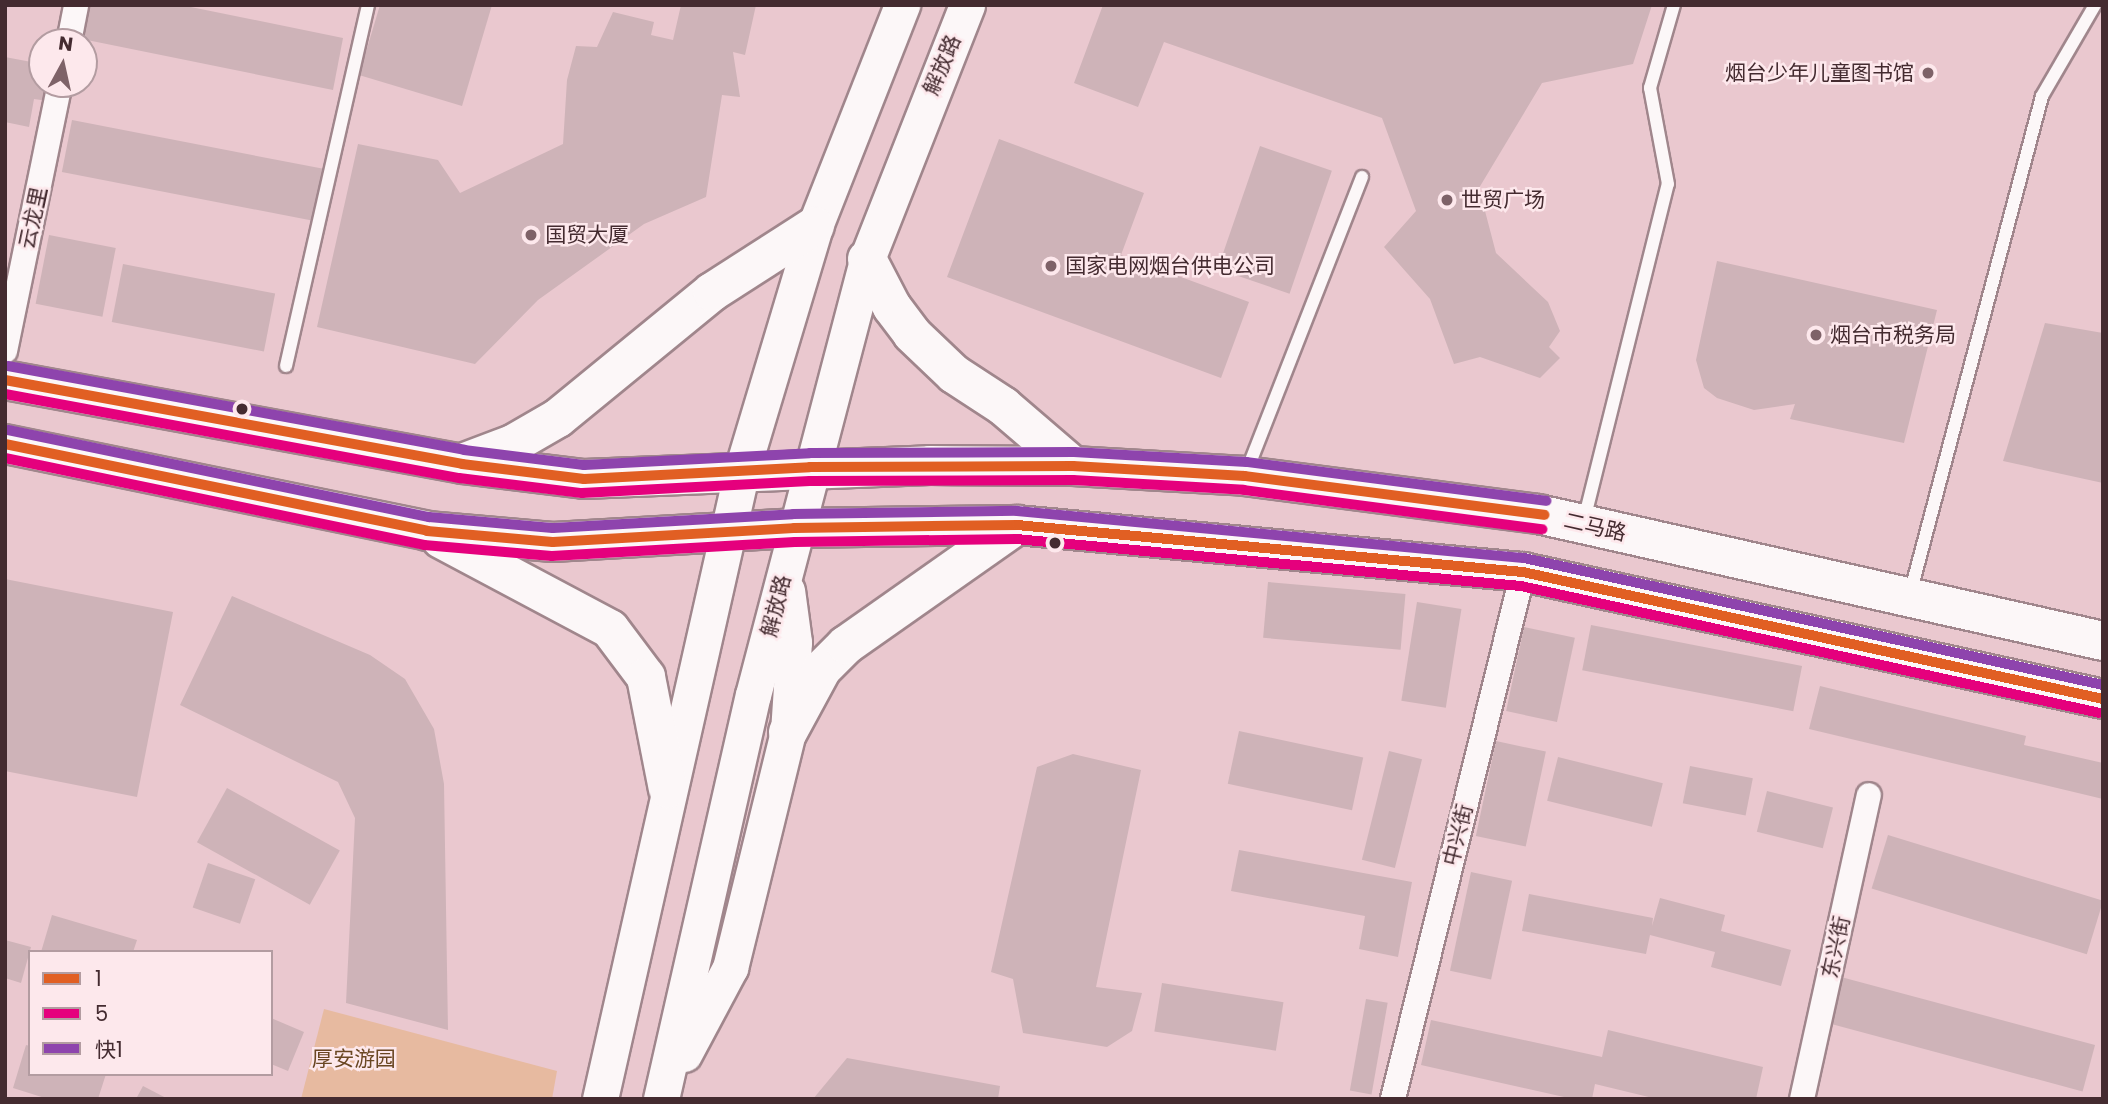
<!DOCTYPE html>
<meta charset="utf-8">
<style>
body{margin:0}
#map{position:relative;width:2108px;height:1104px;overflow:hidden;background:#eac8cf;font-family:Poppins,"Noto Sans SC",sans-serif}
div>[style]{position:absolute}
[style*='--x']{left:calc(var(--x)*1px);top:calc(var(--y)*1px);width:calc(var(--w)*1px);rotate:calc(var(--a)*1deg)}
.green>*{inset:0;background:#e7baa0}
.building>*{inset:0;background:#ceb3b8;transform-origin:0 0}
.roads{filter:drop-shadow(2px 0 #a0868c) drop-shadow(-2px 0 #a0868c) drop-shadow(0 2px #a0868c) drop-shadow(0 -2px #a0868c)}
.service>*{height:12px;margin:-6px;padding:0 6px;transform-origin:6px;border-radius:6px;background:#fcf7f8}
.minor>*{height:24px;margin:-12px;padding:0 12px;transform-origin:12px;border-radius:12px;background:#fcf7f8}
.secondary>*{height:35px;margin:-17.5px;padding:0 17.5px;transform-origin:17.5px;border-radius:17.5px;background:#fcf7f8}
.primary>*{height:38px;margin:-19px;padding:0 19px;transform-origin:19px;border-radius:19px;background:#fcf7f8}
.bus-1>*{height:10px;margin:-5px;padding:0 5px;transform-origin:5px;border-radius:5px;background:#e15f23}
.bus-2>*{height:10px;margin:-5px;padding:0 5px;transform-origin:5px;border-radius:5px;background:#e5007d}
.bus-3>*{height:10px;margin:-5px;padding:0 5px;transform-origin:5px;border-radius:5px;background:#8e44ad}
.dots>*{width:19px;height:19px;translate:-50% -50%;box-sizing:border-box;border:4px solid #fde8ec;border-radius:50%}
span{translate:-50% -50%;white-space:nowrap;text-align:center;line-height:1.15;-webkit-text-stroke:5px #fde8ec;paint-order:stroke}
.street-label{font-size:21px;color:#442b30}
.poi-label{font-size:21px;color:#442b30}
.right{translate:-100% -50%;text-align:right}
.left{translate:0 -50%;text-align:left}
.park-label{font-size:21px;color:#6a4723}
.frame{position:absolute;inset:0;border:7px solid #442b30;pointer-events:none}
.legend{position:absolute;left:28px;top:950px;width:245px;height:126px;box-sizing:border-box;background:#fde8ec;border:2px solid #b39ca1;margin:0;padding:9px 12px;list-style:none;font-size:21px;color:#442b30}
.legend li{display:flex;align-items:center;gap:14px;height:35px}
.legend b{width:35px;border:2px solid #b39ca1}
.north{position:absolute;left:28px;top:28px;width:70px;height:70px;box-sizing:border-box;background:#fde8ec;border:2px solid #b39ca1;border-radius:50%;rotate:8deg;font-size:19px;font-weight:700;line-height:28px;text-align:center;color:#442b30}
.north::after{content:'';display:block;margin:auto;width:24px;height:32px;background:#7e6268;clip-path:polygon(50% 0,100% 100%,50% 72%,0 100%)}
</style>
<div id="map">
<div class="green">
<i style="clip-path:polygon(324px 1009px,557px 1071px,552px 1099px,301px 1099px)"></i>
</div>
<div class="building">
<i style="clip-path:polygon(89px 5px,181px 5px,343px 38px,333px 90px,82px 39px)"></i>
<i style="clip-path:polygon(380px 5px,492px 5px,462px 106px,359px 75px)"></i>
<i style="clip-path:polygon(681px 5px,756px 5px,745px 55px,733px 52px,740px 97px,722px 95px,706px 197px,644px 224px,538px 300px,475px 364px,317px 327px,358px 144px,438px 160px,460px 193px,563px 144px,567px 80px,576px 46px,597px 47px,613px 12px,654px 22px,651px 35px,673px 40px)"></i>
<i style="clip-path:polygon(1103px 5px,1652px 5px,1633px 64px,1542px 83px,1479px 188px,1496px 253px,1548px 302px,1560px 331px,1549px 347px,1560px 358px,1540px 378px,1480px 357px,1454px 364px,1430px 299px,1384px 247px,1416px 211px,1382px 118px,1164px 42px,1138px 107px,1074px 83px)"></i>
<i style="clip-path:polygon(5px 57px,42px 64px,42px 84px,51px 84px,48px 101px,34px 99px,29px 127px,5px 122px)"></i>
<i style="left:72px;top:120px;width:256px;height:53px;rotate:11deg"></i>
<i style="clip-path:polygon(999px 139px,1144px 193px,1121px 255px,1249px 302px,1221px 378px,947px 277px)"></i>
<i style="left:1260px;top:146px;width:76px;height:130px;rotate:19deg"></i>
<i style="left:49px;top:235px;width:68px;height:70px;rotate:11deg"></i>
<i style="clip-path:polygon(1717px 261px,1937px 310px,1904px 443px,1790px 419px,1795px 404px,1754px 410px,1717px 398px,1704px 388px,1696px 360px)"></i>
<i style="left:123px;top:264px;width:155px;height:59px;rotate:11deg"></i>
<i style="clip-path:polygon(2045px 323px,2103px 333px,2103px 483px,2003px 461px)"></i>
<i style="clip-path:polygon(5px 579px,173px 612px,137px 797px,5px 771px)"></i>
<i style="left:1268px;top:582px;width:138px;height:56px;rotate:5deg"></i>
<i style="clip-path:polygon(232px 596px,370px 655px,405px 679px,434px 729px,444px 784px,448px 1030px,346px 1003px,355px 818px,338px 782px,180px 705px)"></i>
<i style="left:1417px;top:602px;width:45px;height:100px;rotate:9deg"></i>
<i style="left:1591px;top:625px;width:215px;height:46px;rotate:11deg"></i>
<i style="left:1524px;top:627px;width:52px;height:86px;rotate:12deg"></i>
<i style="clip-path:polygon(1820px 686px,2026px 736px,2024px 745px,2103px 763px,2103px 799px,1809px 729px)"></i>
<i style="left:1239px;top:731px;width:127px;height:54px;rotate:12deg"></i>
<i style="left:1496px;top:741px;width:51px;height:97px;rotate:12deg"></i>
<i style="left:1389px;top:751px;width:34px;height:112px;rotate:14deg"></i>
<i style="clip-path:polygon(1073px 754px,1141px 770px,1096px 987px,1142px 993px,1132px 1031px,1107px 1047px,1023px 1033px,1013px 979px,991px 972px,1037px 767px)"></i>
<i style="left:1558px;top:757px;width:108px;height:45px;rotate:14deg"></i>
<i style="left:1690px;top:766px;width:64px;height:38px;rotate:11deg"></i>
<i style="left:227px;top:788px;width:129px;height:62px;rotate:29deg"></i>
<i style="left:1767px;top:791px;width:68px;height:42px;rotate:14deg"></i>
<i style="left:1888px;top:835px;width:225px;height:56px;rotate:17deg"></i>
<i style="clip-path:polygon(1239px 850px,1412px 882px,1398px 957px,1359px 949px,1365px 916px,1231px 891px)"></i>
<i style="left:208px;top:863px;width:50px;height:47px;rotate:19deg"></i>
<i style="left:1471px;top:872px;width:42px;height:101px;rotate:12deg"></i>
<i style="clip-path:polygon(1529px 894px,1653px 918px,1652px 926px,1660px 898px,1725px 915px,1721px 931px,1791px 950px,1781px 986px,1711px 967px,1715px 952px,1650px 935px,1646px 954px,1522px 931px)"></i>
<i style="clip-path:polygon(52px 915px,137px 940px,133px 952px,41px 952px)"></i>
<i style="clip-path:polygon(5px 940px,31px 947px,21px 983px,5px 978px)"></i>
<i style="left:1841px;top:977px;width:263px;height:48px;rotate:15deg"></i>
<i style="left:1162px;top:983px;width:123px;height:49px;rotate:9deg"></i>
<i style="left:1366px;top:999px;width:22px;height:93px;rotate:10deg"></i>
<i style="clip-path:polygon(271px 1018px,304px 1032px,288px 1071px,271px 1064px)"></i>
<i style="clip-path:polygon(1431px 1020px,1602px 1057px,1608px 1030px,1763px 1067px,1756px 1099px,1657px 1099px,1595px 1084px,1592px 1099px,1573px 1099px,1421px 1065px)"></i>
<i style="clip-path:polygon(26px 1045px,30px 1046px,30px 1074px,106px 1074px,98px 1099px,48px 1099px,13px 1088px)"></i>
<i style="clip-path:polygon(847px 1058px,1000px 1086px,998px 1099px,813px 1099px)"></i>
<i style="clip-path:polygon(143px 1086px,168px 1099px,136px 1099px)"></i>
</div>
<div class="roads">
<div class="service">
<i style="--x:286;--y:366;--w:370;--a:-77.2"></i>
<i style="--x:1246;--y:473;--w:318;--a:-68.6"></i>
<i style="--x:1584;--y:520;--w:346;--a:-76"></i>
<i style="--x:1668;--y:184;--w:98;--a:-100.6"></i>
<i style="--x:1650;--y:88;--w:86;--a:-73.9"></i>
<i style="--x:1910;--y:594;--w:515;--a:-75.15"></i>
<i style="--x:2042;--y:96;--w:105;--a:-59.8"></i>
</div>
<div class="minor">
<i style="--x:69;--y:42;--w:38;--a:-79"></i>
<i style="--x:5;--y:351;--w:273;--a:-78.4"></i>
<i style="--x:1393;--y:1099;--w:543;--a:-76.14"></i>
<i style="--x:1802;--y:1099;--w:311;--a:-77.6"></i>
</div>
<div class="secondary">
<i style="--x:684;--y:1054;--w:98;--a:-61.9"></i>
<i style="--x:730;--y:968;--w:243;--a:-76.2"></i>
<i style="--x:788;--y:732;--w:90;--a:-86.2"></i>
<i style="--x:794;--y:642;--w:52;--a:-97.7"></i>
<i style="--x:600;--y:1099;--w:645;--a:-77.28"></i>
<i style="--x:742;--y:470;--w:255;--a:-73.3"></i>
<i style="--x:815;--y:226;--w:238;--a:-68.5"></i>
<i style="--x:661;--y:1099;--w:414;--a:-77.2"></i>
<i style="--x:753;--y:695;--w:451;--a:-75.3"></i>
<i style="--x:867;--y:259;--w:273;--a:-68.5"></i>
</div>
<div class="primary">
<i style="--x:867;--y:259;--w:54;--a:62.5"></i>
<i style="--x:892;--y:307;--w:34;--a:53"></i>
<i style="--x:912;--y:334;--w:58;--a:43.6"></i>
<i style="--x:954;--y:374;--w:59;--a:33.1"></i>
<i style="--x:1003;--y:406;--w:92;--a:40.6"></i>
<i style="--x:5;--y:380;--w:465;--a:10.4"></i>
<i style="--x:462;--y:464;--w:123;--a:7"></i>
<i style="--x:584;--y:479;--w:346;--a:-2.3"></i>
<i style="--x:930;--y:465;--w:143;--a:0.4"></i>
<i style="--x:1073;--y:466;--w:172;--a:3.3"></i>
<i style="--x:1245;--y:476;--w:295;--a:7.4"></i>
<i style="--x:1538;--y:514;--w:579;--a:12.67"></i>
<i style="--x:5;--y:444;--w:431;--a:11.6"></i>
<i style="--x:427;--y:531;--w:126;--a:5"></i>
<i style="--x:553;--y:542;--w:241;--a:-3.3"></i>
<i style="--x:794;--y:528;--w:223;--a:-0.8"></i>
<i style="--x:1017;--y:525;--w:508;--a:5.31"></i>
<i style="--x:1523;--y:572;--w:594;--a:12.35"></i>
<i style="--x:465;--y:462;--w:51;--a:-20.6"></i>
<i style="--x:513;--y:444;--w:52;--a:-30"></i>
<i style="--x:558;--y:418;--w:199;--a:-39.3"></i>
<i style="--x:712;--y:292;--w:122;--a:-32.7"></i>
<i style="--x:441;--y:539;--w:191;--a:28"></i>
<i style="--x:610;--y:629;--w:60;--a:53.1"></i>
<i style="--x:646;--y:677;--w:114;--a:78.9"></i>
<i style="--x:788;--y:732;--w:72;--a:-61.6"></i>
<i style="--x:822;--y:669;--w:34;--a:-45"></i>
<i style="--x:846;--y:645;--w:209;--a:-35.1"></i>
</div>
</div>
<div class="bus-1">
<i style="--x:5;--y:380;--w:465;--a:10.4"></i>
<i style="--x:462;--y:464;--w:123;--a:7"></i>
<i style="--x:584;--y:479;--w:226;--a:-3"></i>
<i style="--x:810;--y:467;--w:263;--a:-0.2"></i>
<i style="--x:1073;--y:466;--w:172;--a:3.3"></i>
<i style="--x:1245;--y:476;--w:302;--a:7.4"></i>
<i style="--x:5;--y:444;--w:431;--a:11.6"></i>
<i style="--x:427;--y:531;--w:126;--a:5"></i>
<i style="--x:553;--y:542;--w:241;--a:-3.3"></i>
<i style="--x:794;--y:528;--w:223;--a:-0.8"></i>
<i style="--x:1017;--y:525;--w:508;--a:5.31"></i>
<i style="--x:1523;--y:572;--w:594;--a:12.35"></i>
</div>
<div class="bus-2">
<i style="--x:5;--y:394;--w:462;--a:10.5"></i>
<i style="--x:459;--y:478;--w:124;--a:7"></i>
<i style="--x:582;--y:493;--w:228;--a:-3"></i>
<i style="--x:810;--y:481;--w:263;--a:-0.2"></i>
<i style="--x:1073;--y:480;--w:171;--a:3.3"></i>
<i style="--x:1244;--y:490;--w:301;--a:7.5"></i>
<i style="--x:5;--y:458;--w:428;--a:11.7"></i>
<i style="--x:424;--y:545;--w:128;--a:4.9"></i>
<i style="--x:552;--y:556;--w:243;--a:-3.3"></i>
<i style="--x:795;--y:542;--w:221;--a:-0.8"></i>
<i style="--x:1016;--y:539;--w:507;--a:5.32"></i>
<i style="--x:1521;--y:586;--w:593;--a:12.37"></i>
</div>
<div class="bus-3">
<i style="--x:8;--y:366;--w:464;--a:10.4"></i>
<i style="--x:464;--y:450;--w:121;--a:7.1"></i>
<i style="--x:584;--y:465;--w:226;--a:-3"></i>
<i style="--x:810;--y:453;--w:264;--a:-0.2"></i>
<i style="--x:1074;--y:452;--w:173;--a:3.3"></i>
<i style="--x:1247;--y:462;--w:302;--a:7.4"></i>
<i style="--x:8;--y:430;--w:430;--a:11.7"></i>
<i style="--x:429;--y:517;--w:124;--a:5.1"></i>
<i style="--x:553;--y:528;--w:240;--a:-3.3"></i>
<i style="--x:793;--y:514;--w:224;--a:-0.8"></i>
<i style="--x:1017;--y:511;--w:509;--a:5.3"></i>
<i style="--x:1524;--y:558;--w:593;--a:12.37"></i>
</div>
<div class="dots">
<i style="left:1928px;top:73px;background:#7e6268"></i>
<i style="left:1447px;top:200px;background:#7e6268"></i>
<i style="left:531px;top:235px;background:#7e6268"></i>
<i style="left:1051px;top:266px;background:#7e6268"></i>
<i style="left:1816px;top:335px;background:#7e6268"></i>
<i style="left:242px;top:409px;background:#442b30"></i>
<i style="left:1055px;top:543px;background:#442b30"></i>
</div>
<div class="street-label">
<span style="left:942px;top:65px;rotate:-67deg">解放路</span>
<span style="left:33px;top:218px;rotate:-78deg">云龙里</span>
<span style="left:1595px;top:527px;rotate:13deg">二马路</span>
<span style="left:776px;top:606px;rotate:-76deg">解放路</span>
<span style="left:1458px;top:835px;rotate:-76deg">中兴街</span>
<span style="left:1836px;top:947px;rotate:-78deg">东兴街</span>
</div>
<div class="poi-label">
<span class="right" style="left:1914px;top:73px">烟台少年儿童图书馆</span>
<span class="left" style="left:1461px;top:200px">世贸广场</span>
<span class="left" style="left:545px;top:235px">国贸大厦</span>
<span class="left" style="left:1065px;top:266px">国家电网烟台供电公司</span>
<span class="left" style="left:1830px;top:335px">烟台市税务局</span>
</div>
<div class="park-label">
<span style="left:354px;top:1059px">厚安游园</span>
</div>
<div class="frame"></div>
<ul class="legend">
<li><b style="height:9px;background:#e15f23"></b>1</li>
<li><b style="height:9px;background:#e5007d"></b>5</li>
<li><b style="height:9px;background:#8e44ad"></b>快1</li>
</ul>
<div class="north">N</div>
</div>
